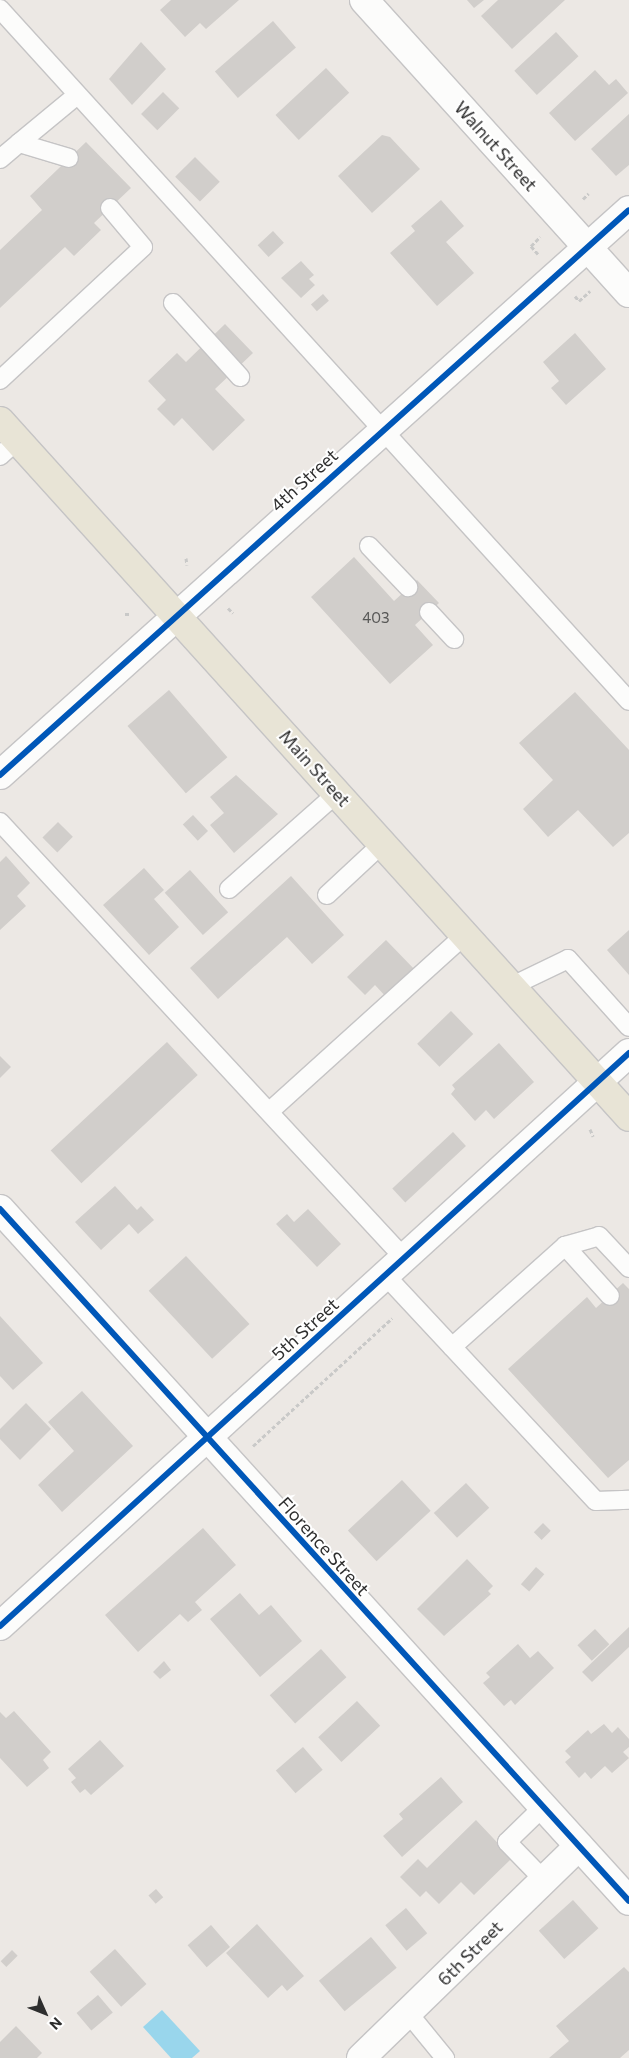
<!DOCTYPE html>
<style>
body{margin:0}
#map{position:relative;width:629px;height:2058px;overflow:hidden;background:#ece8e4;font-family:Commissioner,sans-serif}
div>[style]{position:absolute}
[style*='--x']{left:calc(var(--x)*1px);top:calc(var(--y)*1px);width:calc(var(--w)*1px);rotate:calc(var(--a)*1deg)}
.water>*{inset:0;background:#99d6ec}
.building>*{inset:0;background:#d1cecb;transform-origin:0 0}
.path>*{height:3px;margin-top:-1.5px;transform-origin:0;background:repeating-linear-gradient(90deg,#c9c9c8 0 4px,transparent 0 6.5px)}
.roads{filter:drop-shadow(1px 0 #c5c4c5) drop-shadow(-1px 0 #c5c4c5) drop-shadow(0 1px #c5c4c5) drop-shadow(0 -1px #c5c4c5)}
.lane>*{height:18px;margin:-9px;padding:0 9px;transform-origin:9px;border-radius:9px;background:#fcfcfb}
.street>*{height:28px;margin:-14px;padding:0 14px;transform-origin:14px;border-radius:14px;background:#fcfcfb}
.primary>*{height:28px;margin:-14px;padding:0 14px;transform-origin:14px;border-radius:14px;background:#e8e4d6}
.cycleway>*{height:6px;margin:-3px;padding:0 3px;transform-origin:3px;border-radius:3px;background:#0057b8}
span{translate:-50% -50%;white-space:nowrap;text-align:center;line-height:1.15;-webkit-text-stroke:4px #fff;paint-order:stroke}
.number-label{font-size:15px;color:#585857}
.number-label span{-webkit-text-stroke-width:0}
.street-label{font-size:18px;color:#2e2e2e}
.north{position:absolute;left:20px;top:1988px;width:50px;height:50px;-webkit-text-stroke:4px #fff;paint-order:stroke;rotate:134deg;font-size:14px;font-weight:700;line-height:20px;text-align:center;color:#2e2e2e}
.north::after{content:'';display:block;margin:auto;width:18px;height:22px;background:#2e2e2e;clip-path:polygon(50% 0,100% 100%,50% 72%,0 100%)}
</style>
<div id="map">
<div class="water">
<i style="clip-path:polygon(162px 2010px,200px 2051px,192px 2058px,171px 2058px,143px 2027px)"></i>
</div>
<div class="building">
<i style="clip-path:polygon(171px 0,239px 0,206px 29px,200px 23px,185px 37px,160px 10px)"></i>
<i style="clip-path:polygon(467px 0,484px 0,474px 8px)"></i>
<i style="clip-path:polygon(498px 0,565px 0,512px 49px,481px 16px)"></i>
<i style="left:273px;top:21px;width:35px;height:77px;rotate:49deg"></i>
<i style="left:556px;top:32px;width:33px;height:57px;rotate:47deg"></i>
<i style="clip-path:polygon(141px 42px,166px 69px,132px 105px,109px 79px)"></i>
<i style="left:326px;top:68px;width:34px;height:69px;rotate:47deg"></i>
<i style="clip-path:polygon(595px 70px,609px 85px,616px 79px,628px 93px,575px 141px,549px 113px)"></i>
<i style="left:163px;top:92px;width:23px;height:31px;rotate:45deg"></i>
<i style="clip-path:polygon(629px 114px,629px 165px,616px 176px,591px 149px)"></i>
<i style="clip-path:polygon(382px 135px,390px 137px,420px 169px,372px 213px,338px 176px)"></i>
<i style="clip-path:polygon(86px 142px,131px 188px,94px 223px,101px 230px,74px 256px,65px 247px,0 308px,0 250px,42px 210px,30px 196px)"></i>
<i style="left:195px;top:157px;width:35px;height:28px;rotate:45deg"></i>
<i style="clip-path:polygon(441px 200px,464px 226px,446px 242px,474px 273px,437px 306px,390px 253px,415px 231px,411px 226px)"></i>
<i style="left:273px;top:231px;width:16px;height:21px;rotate:47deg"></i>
<i style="clip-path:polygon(301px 261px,314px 275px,309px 279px,315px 285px,301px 298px,281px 278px)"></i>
<i style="left:323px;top:294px;width:9px;height:16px;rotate:49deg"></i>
<i style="clip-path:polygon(225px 324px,253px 353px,215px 389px,245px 420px,213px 451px,182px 418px,174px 426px,157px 409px,166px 400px,148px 381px,177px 353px,186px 362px)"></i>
<i style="clip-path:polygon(575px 333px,606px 369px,566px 405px,551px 388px,559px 381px,543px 362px)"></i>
<i style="clip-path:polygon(354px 557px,394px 601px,417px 580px,439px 603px,415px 625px,433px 645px,390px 684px,311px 597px)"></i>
<i style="left:169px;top:690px;width:89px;height:55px;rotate:49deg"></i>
<i style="clip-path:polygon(575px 692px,629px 750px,629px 833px,613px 847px,578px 810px,548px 837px,523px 809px,553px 780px,519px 743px)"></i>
<i style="clip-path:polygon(236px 775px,278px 814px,234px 853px,210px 825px,224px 813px,210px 797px)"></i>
<i style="left:193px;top:815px;width:22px;height:14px;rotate:47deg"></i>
<i style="left:58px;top:822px;width:21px;height:22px;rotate:45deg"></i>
<i style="clip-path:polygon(6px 856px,30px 883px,17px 896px,26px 906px,0 930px,0 862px)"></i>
<i style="clip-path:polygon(144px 868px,164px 890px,154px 899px,179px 927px,149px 955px,103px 905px)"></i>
<i style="left:190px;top:870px;width:57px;height:34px;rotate:48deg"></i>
<i style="clip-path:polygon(291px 876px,344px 935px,312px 964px,287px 937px,218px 999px,190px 968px)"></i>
<i style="clip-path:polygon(629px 930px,629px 975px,607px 950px)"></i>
<i style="clip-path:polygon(386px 940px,417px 972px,388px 999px,375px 985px,365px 995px,347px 977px)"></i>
<i style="left:451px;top:1011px;width:32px;height:47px;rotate:46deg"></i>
<i style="left:167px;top:1042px;width:45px;height:159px;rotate:47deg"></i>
<i style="clip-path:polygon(499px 1043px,534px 1082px,494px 1119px,486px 1110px,475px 1121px,451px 1094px,455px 1089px,452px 1085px)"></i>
<i style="clip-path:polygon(0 1056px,11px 1067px,0 1078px)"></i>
<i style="left:453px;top:1132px;width:19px;height:83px;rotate:47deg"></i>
<i style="clip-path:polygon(115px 1186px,137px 1210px,141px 1206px,154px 1220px,138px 1234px,129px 1224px,101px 1250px,75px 1222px)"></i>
<i style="clip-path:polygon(308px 1209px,341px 1244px,317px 1267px,276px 1224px,287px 1214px,294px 1222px)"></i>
<i style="left:186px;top:1256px;width:93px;height:51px;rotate:47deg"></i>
<i style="clip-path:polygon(623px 1283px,629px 1289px,629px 1460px,608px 1478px,508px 1369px,587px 1297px,596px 1308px)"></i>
<i style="clip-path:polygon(0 1316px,43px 1363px,13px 1390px,0 1376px)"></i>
<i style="clip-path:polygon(82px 1391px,133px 1446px,62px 1512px,38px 1485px,74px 1451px,48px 1422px)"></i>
<i style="clip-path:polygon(26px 1403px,51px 1429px,20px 1460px,0 1439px,0 1429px)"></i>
<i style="left:402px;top:1480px;width:42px;height:74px;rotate:47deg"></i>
<i style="left:466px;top:1483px;width:34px;height:44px;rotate:47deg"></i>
<i style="left:543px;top:1523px;width:11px;height:13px;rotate:45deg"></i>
<i style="clip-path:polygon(203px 1528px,236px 1565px,195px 1602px,202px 1610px,188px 1622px,180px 1614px,138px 1652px,105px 1615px)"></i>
<i style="clip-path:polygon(467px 1559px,493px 1586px,488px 1591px,491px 1594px,444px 1636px,417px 1609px)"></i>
<i style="left:536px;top:1567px;width:11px;height:23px;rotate:41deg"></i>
<i style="clip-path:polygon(240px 1593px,259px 1615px,271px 1605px,302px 1641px,260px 1677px,210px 1619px)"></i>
<i style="clip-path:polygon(629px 1627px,629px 1647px,592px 1682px,582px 1672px)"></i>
<i style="left:595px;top:1629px;width:21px;height:24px;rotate:47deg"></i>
<i style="clip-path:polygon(518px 1644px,530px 1658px,538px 1651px,554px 1668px,515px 1705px,511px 1700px,504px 1706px,483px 1683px,490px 1677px,486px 1673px)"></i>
<i style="left:321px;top:1649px;width:38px;height:69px;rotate:48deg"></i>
<i style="clip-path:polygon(164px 1661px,171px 1670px,160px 1679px,153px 1672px)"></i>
<i style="left:357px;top:1701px;width:34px;height:53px;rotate:47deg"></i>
<i style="clip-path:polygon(14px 1711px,51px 1752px,43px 1760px,49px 1768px,27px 1787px,0 1758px,0 1712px,6px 1718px)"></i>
<i style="clip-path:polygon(604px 1724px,612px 1733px,618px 1727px,629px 1739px,629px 1747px,623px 1752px,629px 1758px,612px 1773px,605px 1766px,591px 1779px,585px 1772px,579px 1778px,565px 1762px,571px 1757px,565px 1751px,588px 1730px,591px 1734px)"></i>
<i style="clip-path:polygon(100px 1740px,124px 1766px,91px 1795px,85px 1789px,80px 1793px,71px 1782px,76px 1778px,68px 1769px)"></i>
<i style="left:303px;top:1747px;width:30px;height:36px;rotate:49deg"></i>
<i style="clip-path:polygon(441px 1777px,463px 1802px,402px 1857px,383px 1836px,403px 1819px,399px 1814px)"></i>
<i style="clip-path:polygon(476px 1820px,512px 1858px,474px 1895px,461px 1882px,439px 1904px,426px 1891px,420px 1897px,400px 1877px,418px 1859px,427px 1868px)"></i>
<i style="left:156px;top:1889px;width:11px;height:10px;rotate:49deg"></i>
<i style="left:573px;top:1900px;width:38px;height:46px;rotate:48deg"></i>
<i style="left:406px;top:1908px;width:33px;height:27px;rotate:50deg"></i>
<i style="clip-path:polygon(257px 1924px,304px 1976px,287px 1991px,282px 1985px,268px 1998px,226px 1953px)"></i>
<i style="left:211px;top:1925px;width:29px;height:31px;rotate:49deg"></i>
<i style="left:371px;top:1937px;width:40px;height:68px;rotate:50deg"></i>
<i style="left:115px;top:1949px;width:47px;height:34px;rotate:48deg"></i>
<i style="left:12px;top:1950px;width:8px;height:16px;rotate:45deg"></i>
<i style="clip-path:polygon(624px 1967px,629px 1972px,629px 2050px,620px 2058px,549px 2058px,569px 2041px,556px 2026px)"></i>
<i style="left:98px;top:1995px;width:23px;height:28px;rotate:50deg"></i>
<i style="clip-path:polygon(16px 2026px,42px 2053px,37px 2058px,0 2058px,0 2042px)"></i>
</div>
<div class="path">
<i style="--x:583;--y:199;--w:8;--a:-45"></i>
<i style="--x:538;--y:254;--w:11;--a:-131"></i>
<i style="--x:531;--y:246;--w:13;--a:-45"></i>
<i style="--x:575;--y:296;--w:6;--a:51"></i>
<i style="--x:579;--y:301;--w:15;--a:-42"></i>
<i style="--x:186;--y:558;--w:7;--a:82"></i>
<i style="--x:228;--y:608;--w:7;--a:45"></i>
<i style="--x:125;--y:614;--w:5;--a:0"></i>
<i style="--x:590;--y:1129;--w:8;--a:67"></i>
<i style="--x:253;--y:1446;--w:189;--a:-42.6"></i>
</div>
<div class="roads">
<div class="lane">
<i style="--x:0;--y:9;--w:935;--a:47.73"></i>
<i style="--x:19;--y:143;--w:75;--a:-39.6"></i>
<i style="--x:0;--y:159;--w:25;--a:-40"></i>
<i style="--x:19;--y:143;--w:52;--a:16.7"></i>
<i style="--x:173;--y:303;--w:100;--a:47.8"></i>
<i style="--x:0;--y:380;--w:195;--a:-42.9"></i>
<i style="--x:143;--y:247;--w:51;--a:-130.2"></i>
<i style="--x:0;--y:456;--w:23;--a:-43"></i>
<i style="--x:369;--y:546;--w:57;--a:46.4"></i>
<i style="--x:429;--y:612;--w:37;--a:47"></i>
<i style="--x:0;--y:822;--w:594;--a:47.18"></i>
<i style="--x:229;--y:889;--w:144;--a:-41.6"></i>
<i style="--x:327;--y:895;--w:76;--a:-42.9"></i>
<i style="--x:512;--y:986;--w:62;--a:-25.7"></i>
<i style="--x:568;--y:959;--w:91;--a:48.1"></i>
<i style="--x:270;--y:1111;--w:263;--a:-42.1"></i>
<i style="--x:565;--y:1246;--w:67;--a:48"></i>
<i style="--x:385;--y:1275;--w:309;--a:47"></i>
<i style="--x:596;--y:1501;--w:33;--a:-2"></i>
<i style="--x:452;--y:1347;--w:152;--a:-41.8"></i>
<i style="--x:565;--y:1246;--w:35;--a:-16"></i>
<i style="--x:599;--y:1236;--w:44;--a:46.8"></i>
<i style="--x:543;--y:1807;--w:50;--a:135.8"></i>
<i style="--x:507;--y:1842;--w:53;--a:45.8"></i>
<i style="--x:409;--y:2014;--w:57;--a:50.7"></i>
</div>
<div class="street">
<i style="--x:364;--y:0;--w:395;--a:47.9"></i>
<i style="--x:0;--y:775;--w:845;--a:-41.93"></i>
<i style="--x:0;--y:1209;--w:935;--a:47.73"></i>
<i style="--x:0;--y:1626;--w:851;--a:-42.33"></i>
<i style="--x:361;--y:2058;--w:304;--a:-44.2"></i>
</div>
<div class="primary">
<i style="--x:0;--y:421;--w:938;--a:47.89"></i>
</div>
</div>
<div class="cycleway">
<i style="--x:0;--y:775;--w:845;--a:-41.93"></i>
<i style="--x:0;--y:1209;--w:935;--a:47.73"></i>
<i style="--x:0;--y:1626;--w:851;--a:-42.33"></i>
</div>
<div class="number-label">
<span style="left:376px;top:618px">403</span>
</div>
<div class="street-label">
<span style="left:496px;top:146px;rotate:48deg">Walnut Street</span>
<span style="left:304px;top:480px;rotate:-42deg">4th Street</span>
<span style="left:315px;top:768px;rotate:48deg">Main Street</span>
<span style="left:305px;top:1329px;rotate:-42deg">5th Street</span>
<span style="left:324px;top:1546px;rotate:48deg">Florence Street</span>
<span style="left:470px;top:1953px;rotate:-45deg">6th Street</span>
</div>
<div class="north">N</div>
</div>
